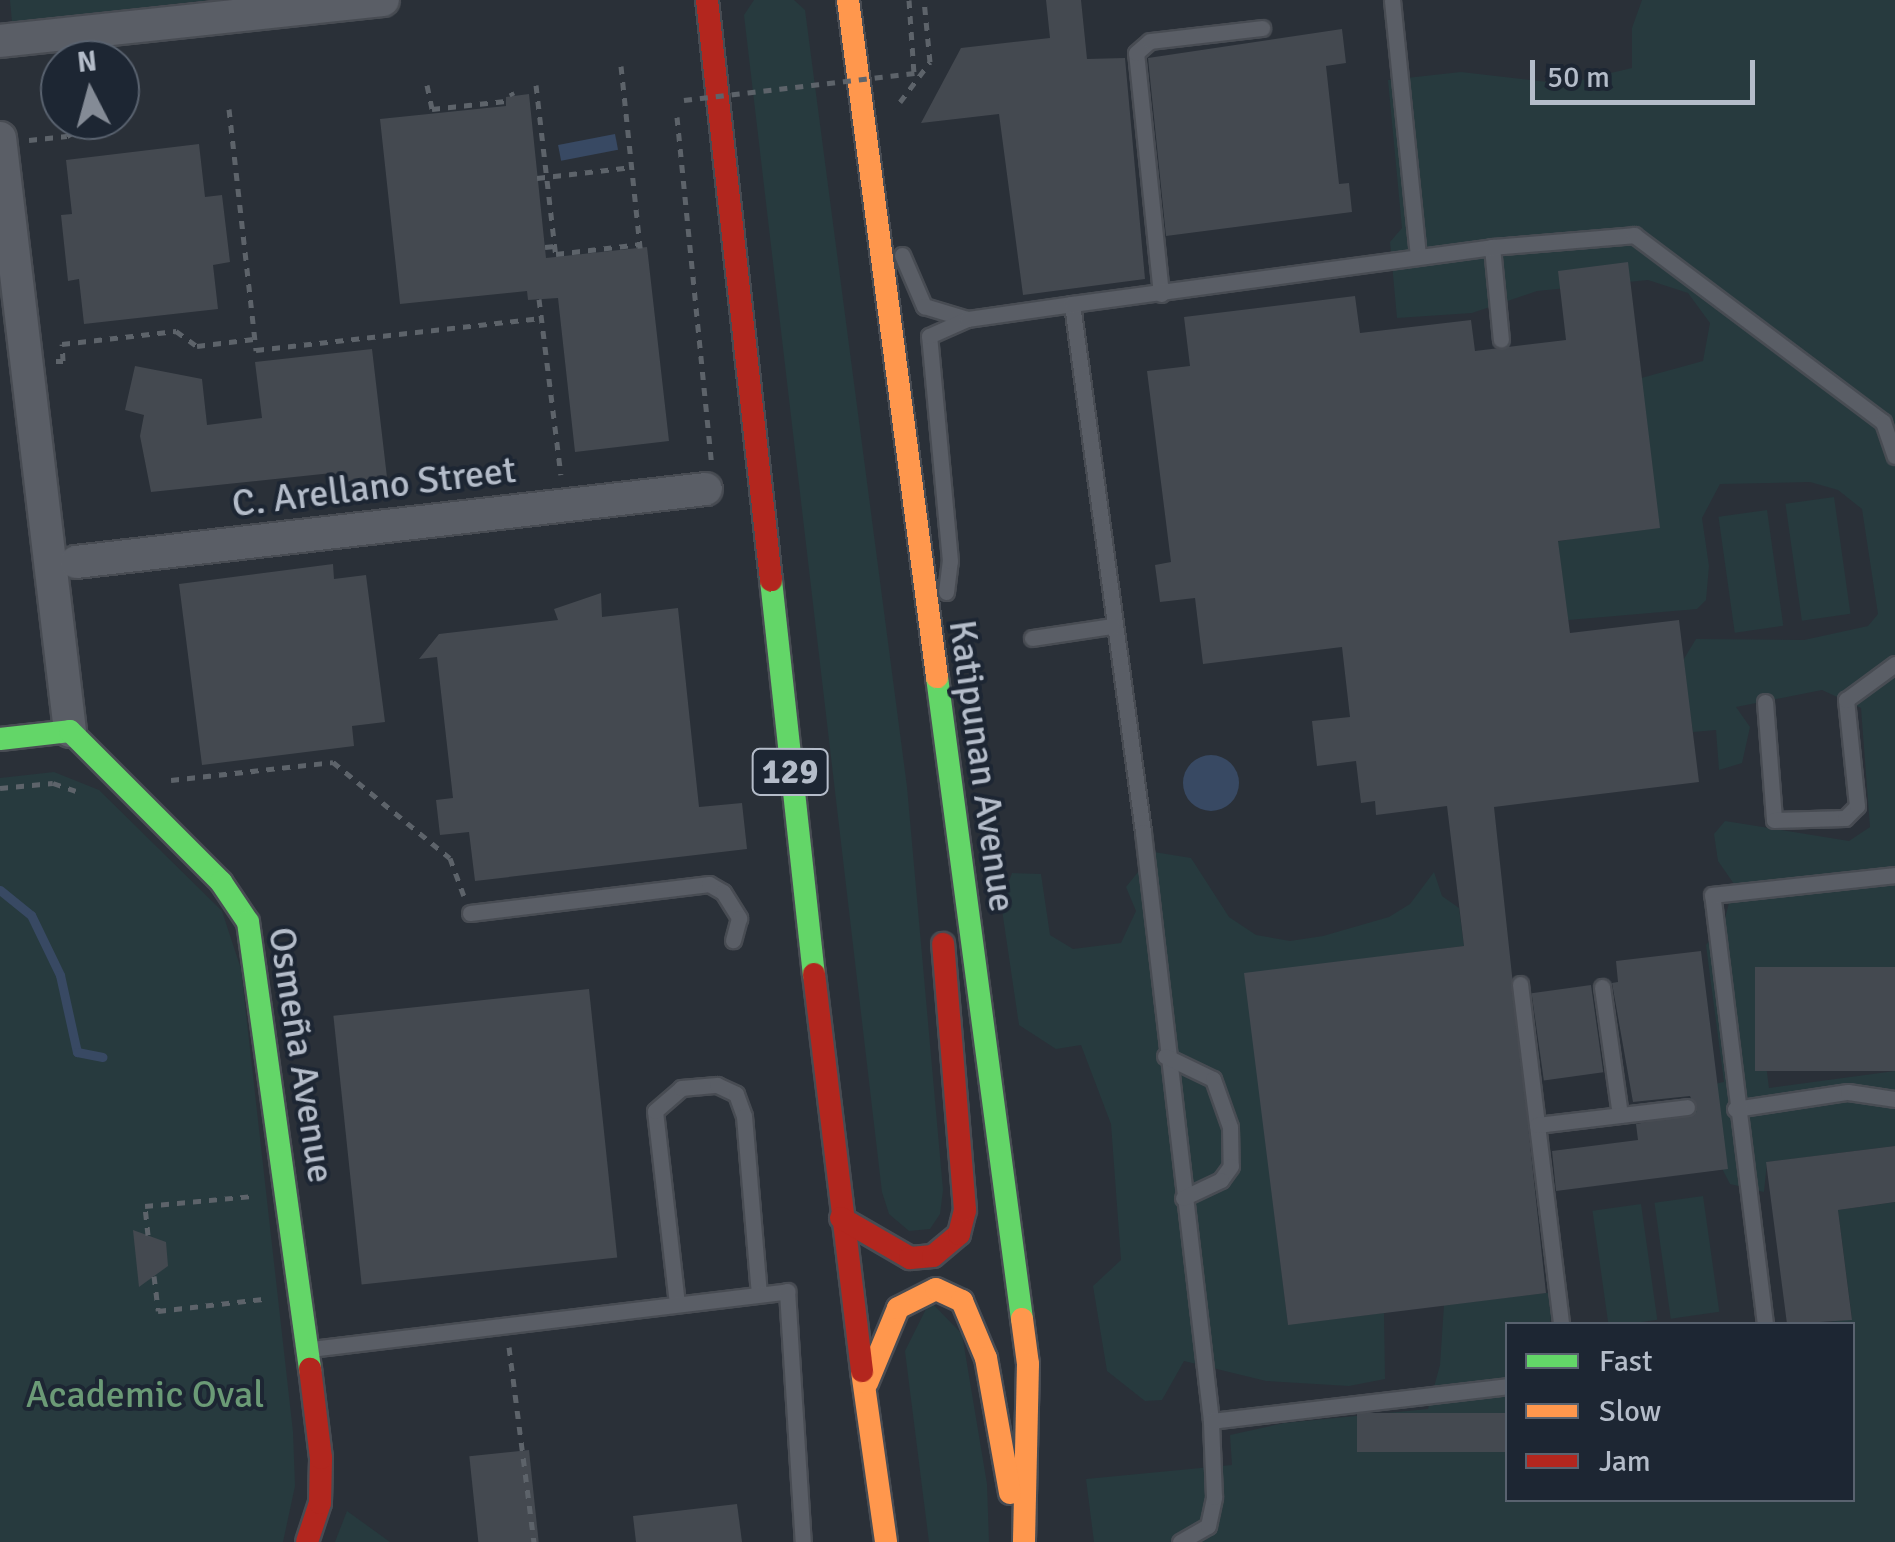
<!DOCTYPE html>
<meta charset="utf-8">
<style>
body{margin:0}
#map{position:relative;width:1895px;height:1542px;overflow:hidden;background:#2a3038;font-family:Signika,sans-serif}
div>[style]{position:absolute}
[style*='--x']{left:calc(var(--x)*1px);top:calc(var(--y)*1px);width:calc(var(--w)*1px);rotate:calc(var(--a)*1deg)}
.green>*{inset:0;background:#273a3e;transform-origin:0 0}
.water>*{inset:0;background:#384963;transform-origin:0 0}
.round{border-radius:50%}
.stream>*{height:9px;margin:-4.5px;padding:0 4.5px;transform-origin:4.5px;border-radius:4.5px;background:#384963}
.building>*{inset:0;background:#444950;transform-origin:0 0}
.path>*{height:5px;margin-top:-2.5px;transform-origin:0;background:repeating-linear-gradient(90deg,#5d636a 0 8px,transparent 0 16px)}
.roads{filter:drop-shadow(2px 0 #484c53) drop-shadow(-2px 0 #484c53) drop-shadow(0 2px #484c53) drop-shadow(0 -2px #484c53)}
.lane>*{height:15px;margin:-7.5px;padding:0 7.5px;transform-origin:7.5px;border-radius:7.5px;background:#5a5e66}
.street>*{height:32px;margin:-16px;padding:0 16px;transform-origin:16px;border-radius:16px;background:#5a5e66}
.fast>*{height:22px;margin:-11px;padding:0 11px;transform-origin:11px;border-radius:11px;background:#63d668}
.slow>*{height:22px;margin:-11px;padding:0 11px;transform-origin:11px;border-radius:11px;background:#ff974d}
.jam>*{height:22px;margin:-11px;padding:0 11px;transform-origin:11px;border-radius:11px;background:#b3261e}
.path-bridge>*{height:5px;margin-top:-2.5px;transform-origin:0;background:repeating-linear-gradient(90deg,#5d636a 0 8px,transparent 0 16px)}
span{translate:-50% -50%;white-space:nowrap;text-align:center;line-height:1.15;-webkit-text-stroke:8px #1d2633;paint-order:stroke}
.shield-label span{padding:2px 8px;background:#1d2633;border:2px solid;border-radius:8px;-webkit-text-stroke-width:0}
.shield-label{font-size:35px;color:#b4bcc9;font-weight:700}
.street-label{font-size:38px;color:#b4bcc9}
.park-label{font-size:38px;color:#6b9a76}
.legend{position:absolute;left:1505px;top:1322px;width:350px;height:180px;box-sizing:border-box;background:#1d2633;border:2px solid #59626f;margin:0;padding:12px 18px;list-style:none;font-size:30px;color:#b4bcc9}
.legend li{display:flex;align-items:center;gap:20px;height:50px}
.legend b{width:50px;border:2px solid #59626f}
.north{position:absolute;left:40px;top:40px;width:100px;height:100px;box-sizing:border-box;background:#1d2633;border:2px solid #59626f;border-radius:50%;rotate:354deg;font-size:28px;font-weight:700;line-height:40px;text-align:center;color:#b4bcc9}
.north::after{content:'';display:block;margin:auto;width:35px;height:45px;background:#848b96;clip-path:polygon(50% 0,100% 100%,50% 72%,0 100%)}
.scale{position:absolute;left:1530px;top:60px;width:225px;height:45px;box-sizing:border-box;border:5px solid #b4bcc9;border-top:0;padding-left:12px;font-size:30px;line-height:35px;white-space:nowrap;color:#b4bcc9;-webkit-text-stroke:8px #1d2633;paint-order:stroke}
</style>
<div id="map">
<div class="green">
<i style="clip-path:polygon(10px 0,211px 0,12px 22px)"></i>
<i style="clip-path:polygon(754px 0,794px 0,805px 10px,907px 787px,943px 1190px,940px 1214px,930px 1229px,909px 1231px,889px 1214px,882px 1192px,744px 15px)"></i>
<i style="clip-path:polygon(1642px 0,1895px 0,1895px 967px,1756px 986px,1769px 1088px,1895px 1071px,1895px 1146px,1767px 1162px,1764px 1192px,1730px 1184px,1697px 1120px,1693px 1088px,1724px 1082px,1706px 945px,1724px 922px,1734px 884px,1718px 861px,1714px 834px,1725px 821px,1849px 841px,1870px 827px,1861px 708px,1822px 690px,1736px 707px,1750px 727px,1742px 763px,1719px 770px,1716px 730px,1693px 732px,1682px 662px,1696px 639px,1804px 640px,1868px 626px,1878px 614px,1862px 509px,1838px 490px,1810px 482px,1720px 484px,1702px 518px,1709px 566px,1706px 600px,1697px 609px,1545px 622px,1535px 546px,1648px 524px,1634px 380px,1703px 361px,1710px 323px,1688px 293px,1648px 280px,1537px 291px,1472px 313px,1397px 318px,1390px 242px,1402px 228px,1388px 80px,1461px 72px,1564px 84px,1632px 68px,1632px 28px)"></i>
<i style="left:1834px;top:497px;width:118px;height:49px;rotate:82deg"></i>
<i style="left:1767px;top:510px;width:117px;height:49px;rotate:82deg"></i>
<i style="clip-path:polygon(54px 772px,99px 790px,222px 911px,241px 969px,293px 1432px,295px 1486px,283px 1542px,0 1542px,0 778px)"></i>
<i style="clip-path:polygon(1154px 852px,1191px 858px,1229px 917px,1256px 935px,1290px 941px,1323px 936px,1389px 917px,1410px 904px,1434px 872px,1442px 896px,1459px 908px,1464px 946px,1245px 974px,1288px 1324px,1384px 1313px,1385px 1379px,1349px 1386px,1266px 1381px,1184px 1361px,1162px 1400px,1145px 1401px,1107px 1371px,1093px 1286px,1121px 1260px,1111px 1124px,1081px 1045px,1056px 1049px,1019px 1025px,1001px 903px,1012px 873px,1041px 874px,1050px 935px,1073px 949px,1121px 943px,1136px 911px,1126px 887px)"></i>
<i style="left:1703px;top:1196px;width:117px;height:49px;rotate:82deg"></i>
<i style="clip-path:polygon(1895px 1202px,1895px 1542px,1094px 1542px,1086px 1479px,1232px 1465px,1230px 1435px,1284px 1423px,1428px 1409px,1440px 1365px,1444px 1305px,1554px 1292px,1550px 1324px,1508px 1324px,1508px 1500px,1852px 1500px,1852px 1324px,1816px 1324px,1852px 1319px,1838px 1210px)"></i>
<i style="left:1641px;top:1204px;width:117px;height:49px;rotate:82deg"></i>
<i style="clip-path:polygon(930px 1301px,962px 1334px,987px 1484px,989px 1542px,929px 1542px,905px 1351px)"></i>
<i style="clip-path:polygon(347px 1511px,390px 1542px,335px 1542px)"></i>
</div>
<div class="water">
<i style="left:615px;top:134px;width:16px;height:58px;rotate:79deg"></i>
<i class="round" style="left:1183px;top:755px;width:56px;height:56px"></i>
</div>
<div class="stream">
<i style="--x:0;--y:890;--w:40;--a:39"></i>
<i style="--x:31;--y:915;--w:67;--a:64.2"></i>
<i style="--x:60;--y:975;--w:79;--a:77.6"></i>
<i style="--x:77;--y:1052;--w:26;--a:11"></i>
</div>
<div class="building">
<i style="clip-path:polygon(1046px 0,1081px 0,1087px 59px,1125px 58px,1145px 279px,1023px 295px,999px 114px,921px 123px,961px 48px,1050px 38px)"></i>
<i style="clip-path:polygon(1342px 29px,1346px 63px,1326px 66px,1339px 184px,1349px 183px,1352px 212px,1166px 236px,1148px 58px)"></i>
<i style="clip-path:polygon(529px 94px,546px 258px,647px 247px,669px 441px,575px 452px,558px 298px,528px 300px,527px 291px,400px 304px,380px 119px,506px 106px,506px 97px)"></i>
<i style="clip-path:polygon(199px 144px,205px 197px,222px 195px,230px 262px,213px 265px,218px 309px,84px 324px,79px 279px,68px 281px,61px 215px,72px 214px,66px 160px)"></i>
<i style="clip-path:polygon(1628px 262px,1660px 528px,1558px 541px,1570px 633px,1679px 620px,1699px 782px,1494px 807px,1546px 1293px,1288px 1325px,1244px 973px,1464px 946px,1447px 806px,1376px 815px,1375px 801px,1361px 803px,1356px 761px,1317px 766px,1312px 721px,1350px 717px,1342px 647px,1203px 664px,1195px 598px,1160px 602px,1155px 565px,1171px 562px,1147px 371px,1190px 366px,1184px 317px,1355px 296px,1360px 333px,1471px 320px,1475px 351px,1566px 340px,1558px 271px)"></i>
<i style="clip-path:polygon(372px 349px,388px 486px,334px 490px,332px 473px,151px 492px,140px 436px,144px 415px,125px 410px,135px 366px,202px 379px,207px 425px,262px 418px,255px 362px)"></i>
<i style="clip-path:polygon(333px 564px,334px 579px,366px 575px,385px 722px,352px 726px,354px 746px,202px 765px,179px 584px)"></i>
<i style="clip-path:polygon(601px 593px,602px 617px,678px 608px,699px 807px,742px 803px,747px 849px,475px 881px,469px 832px,440px 835px,436px 800px,453px 798px,437px 657px,419px 659px,439px 634px,558px 620px,554px 609px)"></i>
<i style="clip-path:polygon(1701px 951px,1728px 1169px,1556px 1191px,1552px 1151px,1638px 1140px,1636px 1124px,1697px 1112px,1690px 1096px,1633px 1102px,1612px 983px,1618px 982px,1616px 961px)"></i>
<i style="left:1895px;top:967px;width:104px;height:140px;rotate:90deg"></i>
<i style="left:1591px;top:985px;width:88px;height:60px;rotate:82deg"></i>
<i style="left:589px;top:989px;width:270px;height:257px;rotate:84deg"></i>
<i style="clip-path:polygon(1895px 1146px,1895px 1202px,1838px 1210px,1852px 1320px,1787px 1324px,1766px 1162px)"></i>
<i style="clip-path:polygon(133px 1230px,166px 1242px,168px 1266px,139px 1287px)"></i>
<i style="left:1508px;top:1413px;width:39px;height:151px;rotate:90deg"></i>
<i style="left:529px;top:1450px;width:93px;height:60px;rotate:84deg"></i>
<i style="clip-path:polygon(737px 1504px,742px 1542px,636px 1542px,633px 1516px)"></i>
</div>
<div class="path">
<i style="--x:909;--y:0;--w:73;--a:86.1"></i>
<i style="--x:621;--y:66;--w:183;--a:84"></i>
<i style="--x:427;--y:85;--w:25;--a:78"></i>
<i style="--x:432;--y:109;--w:74;--a:-6.2"></i>
<i style="--x:536;--y:85;--w:173;--a:83.4"></i>
<i style="--x:511;--y:92;--w:4;--a:63"></i>
<i style="--x:900;--y:102;--w:50;--a:-53.1"></i>
<i style="--x:930;--y:62;--w:62;--a:-95.5"></i>
<i style="--x:229;--y:109;--w:243;--a:83.6"></i>
<i style="--x:256;--y:350;--w:287;--a:-6.4"></i>
<i style="--x:677;--y:117;--w:345;--a:84.3"></i>
<i style="--x:29;--y:140;--w:38;--a:-6"></i>
<i style="--x:67;--y:136;--w:23;--a:-31"></i>
<i style="--x:537;--y:178;--w:96;--a:-6.6"></i>
<i style="--x:545;--y:247;--w:10;--a:-6"></i>
<i style="--x:556;--y:254;--w:86;--a:-6.7"></i>
<i style="--x:539;--y:299;--w:177;--a:82.9"></i>
<i style="--x:56;--y:361;--w:7;--a:0"></i>
<i style="--x:63;--y:361;--w:17;--a:-93"></i>
<i style="--x:62;--y:344;--w:115;--a:-6.5"></i>
<i style="--x:176;--y:331;--w:26;--a:36"></i>
<i style="--x:197;--y:346;--w:57;--a:-7"></i>
<i style="--x:171;--y:780;--w:163;--a:-6.3"></i>
<i style="--x:333;--y:762;--w:151;--a:39.4"></i>
<i style="--x:450;--y:858;--w:40;--a:69.8"></i>
<i style="--x:0;--y:788;--w:53;--a:-5.4"></i>
<i style="--x:53;--y:783;--w:24;--a:19"></i>
<i style="--x:148;--y:1235;--w:29;--a:-96"></i>
<i style="--x:145;--y:1206;--w:107;--a:-5.3"></i>
<i style="--x:154;--y:1276;--w:35;--a:83"></i>
<i style="--x:158;--y:1311;--w:106;--a:-6.5"></i>
<i style="--x:509;--y:1347;--w:197;--a:82.7"></i>
</div>
<div class="roads">
<div class="lane">
<i style="--x:1392;--y:0;--w:257;--a:84.2"></i>
<i style="--x:1492;--y:247;--w:93;--a:84.5"></i>
<i style="--x:902;--y:255;--w:56;--a:66.7"></i>
<i style="--x:924;--y:306;--w:45;--a:16.8"></i>
<i style="--x:1161;--y:294;--w:242;--a:-95.9"></i>
<i style="--x:1136;--y:53;--w:18;--a:-41"></i>
<i style="--x:1150;--y:41;--w:113;--a:-6.6"></i>
<i style="--x:1072;--y:304;--w:533;--a:82.34"></i>
<i style="--x:1143;--y:832;--w:593;--a:83.41"></i>
<i style="--x:946;--y:592;--w:31;--a:-83"></i>
<i style="--x:950;--y:561;--w:226;--a:-95.3"></i>
<i style="--x:929;--y:336;--w:42;--a:-24.1"></i>
<i style="--x:967;--y:319;--w:106;--a:-8.1"></i>
<i style="--x:1072;--y:304;--w:424;--a:-7.7"></i>
<i style="--x:1492;--y:247;--w:143;--a:-4.8"></i>
<i style="--x:1634;--y:235;--w:311;--a:36.9"></i>
<i style="--x:1883;--y:422;--w:36;--a:71"></i>
<i style="--x:1032;--y:638;--w:81;--a:-8.5"></i>
<i style="--x:1765;--y:702;--w:118;--a:85.6"></i>
<i style="--x:1774;--y:820;--w:71;--a:-1.6"></i>
<i style="--x:1845;--y:818;--w:17;--a:-45"></i>
<i style="--x:1857;--y:806;--w:107;--a:-95.9"></i>
<i style="--x:1846;--y:700;--w:61;--a:-36.3"></i>
<i style="--x:470;--y:913;--w:241;--a:-6.9"></i>
<i style="--x:709;--y:884;--w:16;--a:30"></i>
<i style="--x:723;--y:892;--w:31;--a:58"></i>
<i style="--x:739;--y:918;--w:23;--a:105"></i>
<i style="--x:1520;--y:984;--w:342;--a:83.1"></i>
<i style="--x:1602;--y:987;--w:129;--a:82"></i>
<i style="--x:1165;--y:1056;--w:53;--a:25.6"></i>
<i style="--x:1213;--y:1079;--w:51;--a:70.5"></i>
<i style="--x:1230;--y:1127;--w:39;--a:89"></i>
<i style="--x:1231;--y:1166;--w:17;--a:126"></i>
<i style="--x:1221;--y:1180;--w:42;--a:154.7"></i>
<i style="--x:1735;--y:1109;--w:114;--a:-8.6"></i>
<i style="--x:1848;--y:1092;--w:48;--a:8.5"></i>
<i style="--x:1537;--y:1125;--w:151;--a:-6.8"></i>
<i style="--x:677;--y:1304;--w:194;--a:-96.5"></i>
<i style="--x:655;--y:1111;--w:35;--a:-41"></i>
<i style="--x:681;--y:1088;--w:36;--a:-5"></i>
<i style="--x:717;--y:1085;--w:21;--a:25"></i>
<i style="--x:736;--y:1094;--w:23;--a:70"></i>
<i style="--x:744;--y:1116;--w:178;--a:85.2"></i>
<i style="--x:1765;--y:1324;--w:432;--a:-97"></i>
<i style="--x:1712;--y:895;--w:184;--a:-6.2"></i>
<i style="--x:311;--y:1349;--w:480;--a:-6.9"></i>
<i style="--x:787;--y:1291;--w:252;--a:86.4"></i>
<i style="--x:1180;--y:1542;--w:32;--a:-30"></i>
<i style="--x:1208;--y:1526;--w:30;--a:-78"></i>
<i style="--x:1214;--y:1497;--w:76;--a:-92.3"></i>
<i style="--x:1211;--y:1421;--w:299;--a:-6.7"></i>
</div>
<div class="street">
<i style="--x:0;--y:41;--w:385;--a:-6.1"></i>
<i style="--x:0;--y:138;--w:597;--a:83.27"></i>
<i style="--x:76;--y:562;--w:634;--a:-6.61"></i>
</div>
<div class="fast">
<i style="--x:771;--y:580;--w:396;--a:83.8"></i>
<i style="--x:937;--y:677;--w:648;--a:82.46"></i>
<i style="--x:0;--y:739;--w:70;--a:-6.5"></i>
<i style="--x:70;--y:731;--w:214;--a:45"></i>
<i style="--x:221;--y:882;--w:48;--a:56"></i>
<i style="--x:248;--y:922;--w:451;--a:82.1"></i>
</div>
<div class="slow">
<i style="--x:848;--y:0;--w:683;--a:82.51"></i>
<i style="--x:1022;--y:1319;--w:45;--a:82.4"></i>
<i style="--x:1028;--y:1364;--w:178;--a:91.3"></i>
<i style="--x:862;--y:1371;--w:173;--a:82"></i>
<i style="--x:867;--y:1383;--w:81;--a:-67.5"></i>
<i style="--x:898;--y:1308;--w:42;--a:-26.6"></i>
<i style="--x:936;--y:1289;--w:29;--a:25"></i>
<i style="--x:962;--y:1301;--w:62;--a:67.2"></i>
<i style="--x:986;--y:1358;--w:137;--a:79.9"></i>
</div>
<div class="jam">
<i style="--x:707;--y:0;--w:584;--a:83.7"></i>
<i style="--x:814;--y:974;--w:400;--a:83.1"></i>
<i style="--x:841;--y:1218;--w:80;--a:30.1"></i>
<i style="--x:910;--y:1258;--w:23;--a:-5"></i>
<i style="--x:933;--y:1256;--w:34;--a:-40"></i>
<i style="--x:959;--y:1234;--w:25;--a:-76"></i>
<i style="--x:965;--y:1210;--w:267;--a:-94.7"></i>
<i style="--x:307;--y:1542;--w:41;--a:-71.6"></i>
<i style="--x:320;--y:1503;--w:45;--a:-88.7"></i>
<i style="--x:321;--y:1458;--w:90;--a:-97"></i>
</div>
</div>
<div class="path-bridge">
<i style="--x:684;--y:100;--w:232;--a:-6.7"></i>
</div>
<div class="shield-label">
<span style="left:790px;top:772px">129</span>
</div>
<div class="street-label">
<span style="left:374px;top:487px;rotate:-7deg">C. Arellano Street</span>
<span style="left:982px;top:766px;rotate:82deg">Katipunan Avenue</span>
<span style="left:301px;top:1055px;rotate:81deg">Osmeña Avenue</span>
</div>
<div class="park-label">
<span style="left:145px;top:1395px">Academic Oval</span>
</div>
<ul class="legend">
<li><b style="height:12px;background:#63d668"></b>Fast</li>
<li><b style="height:12px;background:#ff974d"></b>Slow</li>
<li><b style="height:12px;background:#b3261e"></b>Jam</li>
</ul>
<div class="north">N</div>
<div class="scale">50 m</div>
</div>
